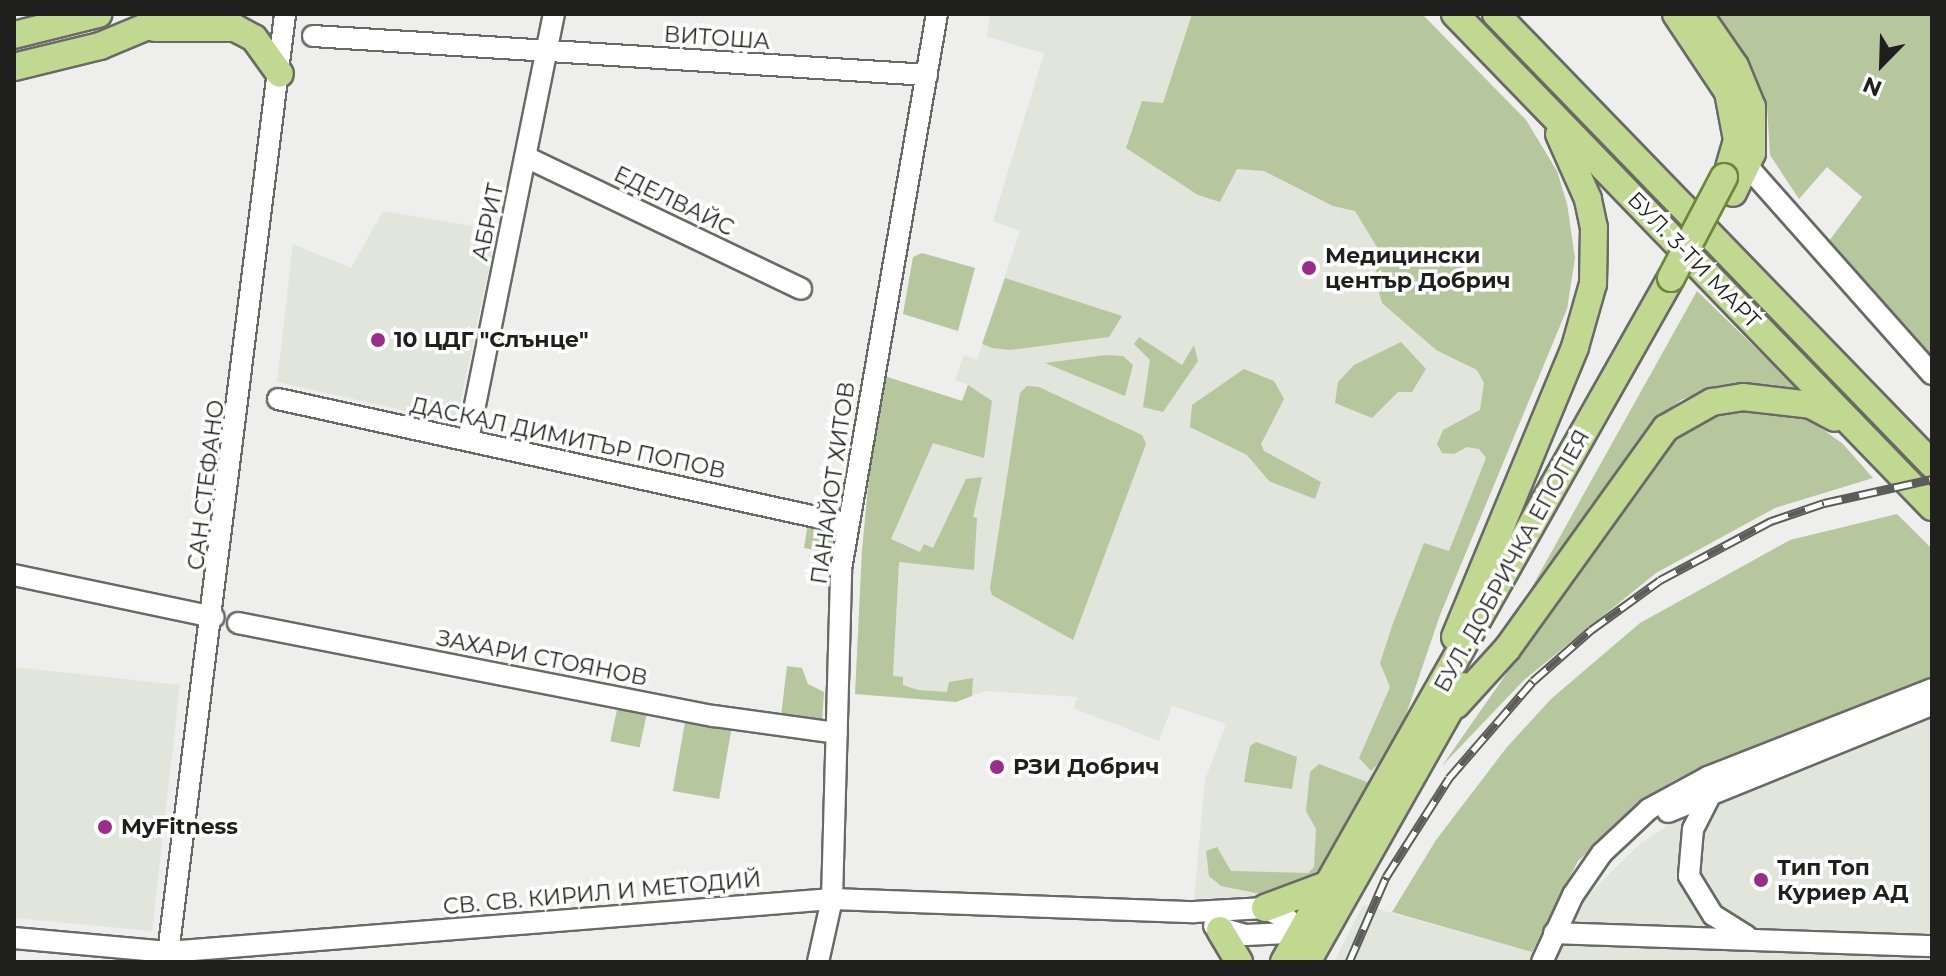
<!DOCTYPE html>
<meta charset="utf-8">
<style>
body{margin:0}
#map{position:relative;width:1946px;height:976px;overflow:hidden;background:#eeefec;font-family:Montserrat,sans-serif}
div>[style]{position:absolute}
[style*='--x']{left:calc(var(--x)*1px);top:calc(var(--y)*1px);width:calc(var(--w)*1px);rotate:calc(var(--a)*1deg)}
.built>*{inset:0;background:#e1e5db}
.green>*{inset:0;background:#b6c69d;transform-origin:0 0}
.roads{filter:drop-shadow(2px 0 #696a67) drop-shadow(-2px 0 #696a67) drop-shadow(0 2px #696a67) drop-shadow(0 -2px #696a67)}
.minor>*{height:20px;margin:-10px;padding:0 10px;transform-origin:10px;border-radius:10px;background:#fff}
.major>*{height:26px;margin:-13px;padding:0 13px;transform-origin:13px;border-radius:13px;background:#c1d891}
.rail>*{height:9px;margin-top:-4.5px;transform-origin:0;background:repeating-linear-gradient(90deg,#fff 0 18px,#5c5c5a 0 36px);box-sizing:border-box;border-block:2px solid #5c5c5a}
.bridges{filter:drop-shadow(2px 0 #6e8639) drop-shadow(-2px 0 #6e8639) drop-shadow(0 2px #6e8639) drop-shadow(0 -2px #6e8639)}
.major-bridge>*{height:26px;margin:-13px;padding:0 13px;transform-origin:13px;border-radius:13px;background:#c1d891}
.dots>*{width:22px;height:22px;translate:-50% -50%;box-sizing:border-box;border:4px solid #fff;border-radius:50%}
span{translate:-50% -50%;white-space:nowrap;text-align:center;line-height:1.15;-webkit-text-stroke:7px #fff;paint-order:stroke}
.street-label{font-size:22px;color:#1f1f1e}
.poi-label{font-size:22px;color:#1f1f1e;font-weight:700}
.left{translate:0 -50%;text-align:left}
.frame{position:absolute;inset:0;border:16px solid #1f1f1e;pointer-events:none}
.north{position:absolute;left:1842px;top:24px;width:80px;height:80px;-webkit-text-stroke:6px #fff;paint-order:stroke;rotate:203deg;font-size:22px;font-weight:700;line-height:32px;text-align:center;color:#1f1f1e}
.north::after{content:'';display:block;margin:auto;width:28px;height:36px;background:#1f1f1e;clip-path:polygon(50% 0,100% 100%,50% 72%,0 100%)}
</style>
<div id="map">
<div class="built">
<i style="clip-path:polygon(990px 14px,1422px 14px,1526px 120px,1557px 171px,1567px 204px,1575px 258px,1567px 309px,1440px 615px,1395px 747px,1321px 875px,1266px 895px,1194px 899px,1205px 780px,1226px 724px,1172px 706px,1159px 741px,1073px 708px,1078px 697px,985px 691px,956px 702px,855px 694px,862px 551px,884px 376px,963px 401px,968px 385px,955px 380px,964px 355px,977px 360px,1020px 231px,993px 221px,1044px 53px,987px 37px)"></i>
<i style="clip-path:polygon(383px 211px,473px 226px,470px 242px,492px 246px,497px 230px,456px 422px,277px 382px,293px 244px,351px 268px)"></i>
<i style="clip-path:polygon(14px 667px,180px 685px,152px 931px,14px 918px)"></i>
<i style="clip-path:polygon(1932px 716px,1932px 962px,1555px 962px,1586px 897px,1642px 842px,1712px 798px)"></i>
<i style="clip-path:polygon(1363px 905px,1532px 952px,1530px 962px,1334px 962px)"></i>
</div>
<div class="green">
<i style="clip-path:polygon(1192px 14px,1422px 14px,1526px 120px,1557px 171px,1567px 204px,1575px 258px,1567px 309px,1440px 615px,1395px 747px,1371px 771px,1359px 758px,1390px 687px,1380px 663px,1392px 626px,1424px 543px,1449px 551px,1486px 458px,1479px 449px,1467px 447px,1454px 454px,1442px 453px,1437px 444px,1443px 430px,1480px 410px,1484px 383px,1477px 370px,1436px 350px,1382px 303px,1376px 282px,1377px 247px,1355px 211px,1333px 206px,1264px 171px,1237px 169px,1220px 202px,1198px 195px,1126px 148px,1142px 101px,1163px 103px)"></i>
<i style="clip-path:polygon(1712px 14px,1932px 14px,1932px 364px,1829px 241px,1862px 197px,1827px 167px,1799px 199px,1770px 155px,1767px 107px,1757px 81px)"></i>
<i style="clip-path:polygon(922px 253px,975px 268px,958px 331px,903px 314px,913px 257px)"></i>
<i style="clip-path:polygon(1005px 278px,1122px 316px,1109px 337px,1010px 350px,992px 348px,982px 344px)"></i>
<i style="clip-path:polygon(1697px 291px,1800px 391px,1719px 385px,1681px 400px,1658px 418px,1504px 637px)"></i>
<i style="clip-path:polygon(1139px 337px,1182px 365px,1194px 345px,1198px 361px,1163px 412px,1143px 407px,1150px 360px,1134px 344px)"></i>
<i style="clip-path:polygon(1401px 342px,1426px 369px,1412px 392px,1398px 392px,1372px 418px,1335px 403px,1338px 382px,1354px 365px)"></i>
<i style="clip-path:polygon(1106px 355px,1123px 356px,1133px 365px,1125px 396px,1045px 363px)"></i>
<i style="clip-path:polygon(1244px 369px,1274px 381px,1284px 399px,1261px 444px,1264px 451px,1321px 482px,1315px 499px,1269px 481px,1247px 455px,1190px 427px,1192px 405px)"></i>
<i style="clip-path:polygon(884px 376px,962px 401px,968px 385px,992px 401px,984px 458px,933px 443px,891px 539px,920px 552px,924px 544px,933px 548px,966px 479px,982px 477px,973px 517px,977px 518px,974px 570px,899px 562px,893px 676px,903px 677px,903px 685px,918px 690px,947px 692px,949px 682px,973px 678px,972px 696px,956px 702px,855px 694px,862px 551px,876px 401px)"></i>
<i style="clip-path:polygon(1027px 386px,1039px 387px,1142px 435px,1146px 444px,1073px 640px,992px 595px,990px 588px,1020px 393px)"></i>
<i style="clip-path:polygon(1739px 410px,1807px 418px,1843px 444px,1873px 478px,1775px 508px,1656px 573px,1524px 680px,1442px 766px,1658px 456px,1696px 422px)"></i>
<i style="clip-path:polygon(1897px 514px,1932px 549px,1932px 679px,1675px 780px,1645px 799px,1578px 861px,1532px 952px,1392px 912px,1436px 840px,1507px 747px,1551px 699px,1640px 623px,1790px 540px)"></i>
<i style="clip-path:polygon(808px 523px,838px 528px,835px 546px,826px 552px,804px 548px)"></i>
<i style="clip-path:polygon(787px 666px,802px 668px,808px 684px,824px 692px,822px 722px,781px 716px)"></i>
<i style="left:618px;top:705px;width:30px;height:37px;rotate:12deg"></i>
<i style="left:685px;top:722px;width:47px;height:70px;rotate:10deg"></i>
<i style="clip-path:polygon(1256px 742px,1297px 757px,1292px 789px,1244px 782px,1250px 746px)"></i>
<i style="clip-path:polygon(1319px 764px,1367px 782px,1369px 791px,1321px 875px,1266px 895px,1221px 886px,1209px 876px,1206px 851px,1217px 847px,1231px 871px,1308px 873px,1314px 867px,1316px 829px,1306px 811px,1310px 772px)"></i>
</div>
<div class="roads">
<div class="minor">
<i style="--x:313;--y:36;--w:615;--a:3.63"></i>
<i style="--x:526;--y:157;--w:305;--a:25.6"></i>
<i style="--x:1748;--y:167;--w:277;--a:48.4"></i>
<i style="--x:278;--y:399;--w:584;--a:12.37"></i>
<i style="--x:468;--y:440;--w:435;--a:-78.6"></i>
<i style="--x:14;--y:575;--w:204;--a:11.9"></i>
<i style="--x:238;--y:623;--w:485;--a:11.1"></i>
<i style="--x:714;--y:716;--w:124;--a:7.9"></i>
<i style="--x:1713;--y:790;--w:44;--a:117.1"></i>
<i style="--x:1693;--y:829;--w:47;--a:94.9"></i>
<i style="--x:1689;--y:876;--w:46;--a:58.4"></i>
<i style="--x:1713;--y:915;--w:40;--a:32"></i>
<i style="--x:1668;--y:812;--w:285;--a:-22.1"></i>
<i style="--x:1214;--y:926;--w:33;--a:16"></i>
<i style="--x:1246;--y:935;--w:62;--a:-2.8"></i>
<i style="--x:1554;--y:933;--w:378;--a:2"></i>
<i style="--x:14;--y:938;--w:155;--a:5.2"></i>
<i style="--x:168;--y:952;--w:666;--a:-4.56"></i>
<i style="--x:832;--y:899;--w:362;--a:2.1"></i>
<i style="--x:1194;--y:912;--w:71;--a:-3.2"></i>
<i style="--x:1265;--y:908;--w:27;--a:27"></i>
<i style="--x:1289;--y:920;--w:31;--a:58"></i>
<i style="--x:167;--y:962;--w:955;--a:-82.9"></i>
<i style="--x:818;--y:962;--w:65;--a:-77.5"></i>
<i style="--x:832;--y:899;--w:330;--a:-88.4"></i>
<i style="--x:841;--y:569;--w:563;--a:-80.19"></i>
<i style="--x:1542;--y:962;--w:74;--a:-65.2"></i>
<i style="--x:1573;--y:895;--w:51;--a:-55.4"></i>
<i style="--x:1602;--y:853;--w:64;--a:-43.1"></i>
<i style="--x:1649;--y:809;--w:67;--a:-28.5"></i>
<i style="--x:1708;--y:777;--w:241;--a:-21.4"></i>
</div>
<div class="major">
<i style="--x:1455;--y:14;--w:686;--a:45.94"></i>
<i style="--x:1496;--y:14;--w:627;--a:45.91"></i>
<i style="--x:1676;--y:14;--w:94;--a:56.3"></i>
<i style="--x:1728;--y:92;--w:49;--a:79.4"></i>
<i style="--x:1737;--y:140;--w:29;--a:106"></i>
<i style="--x:1699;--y:14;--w:63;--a:55.3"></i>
<i style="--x:1735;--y:66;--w:44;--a:67.5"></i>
<i style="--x:1752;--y:107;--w:46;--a:90"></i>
<i style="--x:1752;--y:153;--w:44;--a:115.4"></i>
<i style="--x:155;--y:28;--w:80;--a:0"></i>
<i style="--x:235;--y:28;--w:21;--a:28"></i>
<i style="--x:254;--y:38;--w:44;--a:54.2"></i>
<i style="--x:14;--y:35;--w:87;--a:-14"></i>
<i style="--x:14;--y:67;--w:89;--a:-13.7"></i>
<i style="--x:100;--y:46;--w:83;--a:-22.6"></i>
<i style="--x:1455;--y:637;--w:314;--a:-67.5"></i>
<i style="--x:1575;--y:347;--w:66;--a:-74.1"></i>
<i style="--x:1593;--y:284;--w:56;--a:-89"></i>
<i style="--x:1594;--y:228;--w:30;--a:-102"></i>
<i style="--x:1588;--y:199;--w:71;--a:-114"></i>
<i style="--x:1456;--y:705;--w:76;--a:-47.7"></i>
<i style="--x:1507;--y:649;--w:272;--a:-54.3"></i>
<i style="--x:1666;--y:428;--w:53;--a:-29.5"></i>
<i style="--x:1712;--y:402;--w:31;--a:-9"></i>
<i style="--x:1743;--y:397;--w:68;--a:6.7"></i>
<i style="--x:1811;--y:405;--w:27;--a:28"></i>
<i style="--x:1265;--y:908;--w:68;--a:-20.6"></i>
<i style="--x:1220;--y:930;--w:37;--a:59"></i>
<i style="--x:1284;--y:962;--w:786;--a:-60.5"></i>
<i style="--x:1307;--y:962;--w:317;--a:-60.5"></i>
</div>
</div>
<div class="rail">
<i style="--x:1349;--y:962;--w:93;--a:-66.5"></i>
<i style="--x:1386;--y:877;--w:117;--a:-57.5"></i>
<i style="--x:1449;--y:778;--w:128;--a:-49.1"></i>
<i style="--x:1533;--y:681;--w:77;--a:-41.3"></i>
<i style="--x:1591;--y:630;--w:85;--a:-35.9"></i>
<i style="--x:1660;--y:580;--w:126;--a:-28"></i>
<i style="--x:1771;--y:521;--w:56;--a:-18.8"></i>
<i style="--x:1824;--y:503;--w:111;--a:-12.5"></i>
</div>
<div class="bridges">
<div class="major-bridge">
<i style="--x:1671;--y:278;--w:114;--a:-62.3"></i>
</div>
</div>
<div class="dots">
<i style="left:1309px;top:268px;background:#9c2c8a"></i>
<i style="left:378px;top:340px;background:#9c2c8a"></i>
<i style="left:997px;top:767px;background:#9c2c8a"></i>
<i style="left:105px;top:827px;background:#9c2c8a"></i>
<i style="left:1761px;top:880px;background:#9c2c8a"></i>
</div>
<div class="street-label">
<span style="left:717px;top:38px;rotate:4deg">ВИТОША</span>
<span style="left:674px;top:201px;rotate:26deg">ЕДЕЛВАЙС</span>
<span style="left:488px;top:222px;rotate:-78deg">АБРИТ</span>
<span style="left:1694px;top:260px;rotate:46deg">БУЛ. 3-ТИ МАРТ</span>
<span style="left:568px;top:438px;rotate:12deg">ДАСКАЛ ДИМИТЪР ПОПОВ</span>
<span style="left:833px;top:483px;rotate:-82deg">ПАНАЙОТ ХИТОВ</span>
<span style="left:206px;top:485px;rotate:-83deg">САН СТЕФАНО</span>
<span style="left:1512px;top:561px;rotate:-61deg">БУЛ. ДОБРИЧКА ЕПОПЕЯ</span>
<span style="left:542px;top:658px;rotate:11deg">ЗАХАРИ СТОЯНОВ</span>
<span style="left:602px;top:893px;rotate:-5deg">СВ. СВ. КИРИЛ И МЕТОДИЙ</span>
</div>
<div class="poi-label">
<span class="left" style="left:1325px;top:268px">Медицински<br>център Добрич</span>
<span class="left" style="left:394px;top:340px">10 ЦДГ "Слънце"</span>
<span class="left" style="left:1013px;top:767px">РЗИ Добрич</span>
<span class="left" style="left:121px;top:827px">MyFitness</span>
<span class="left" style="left:1777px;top:880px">Тип Топ<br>Куриер АД</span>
</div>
<div class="frame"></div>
<div class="north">N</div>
</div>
